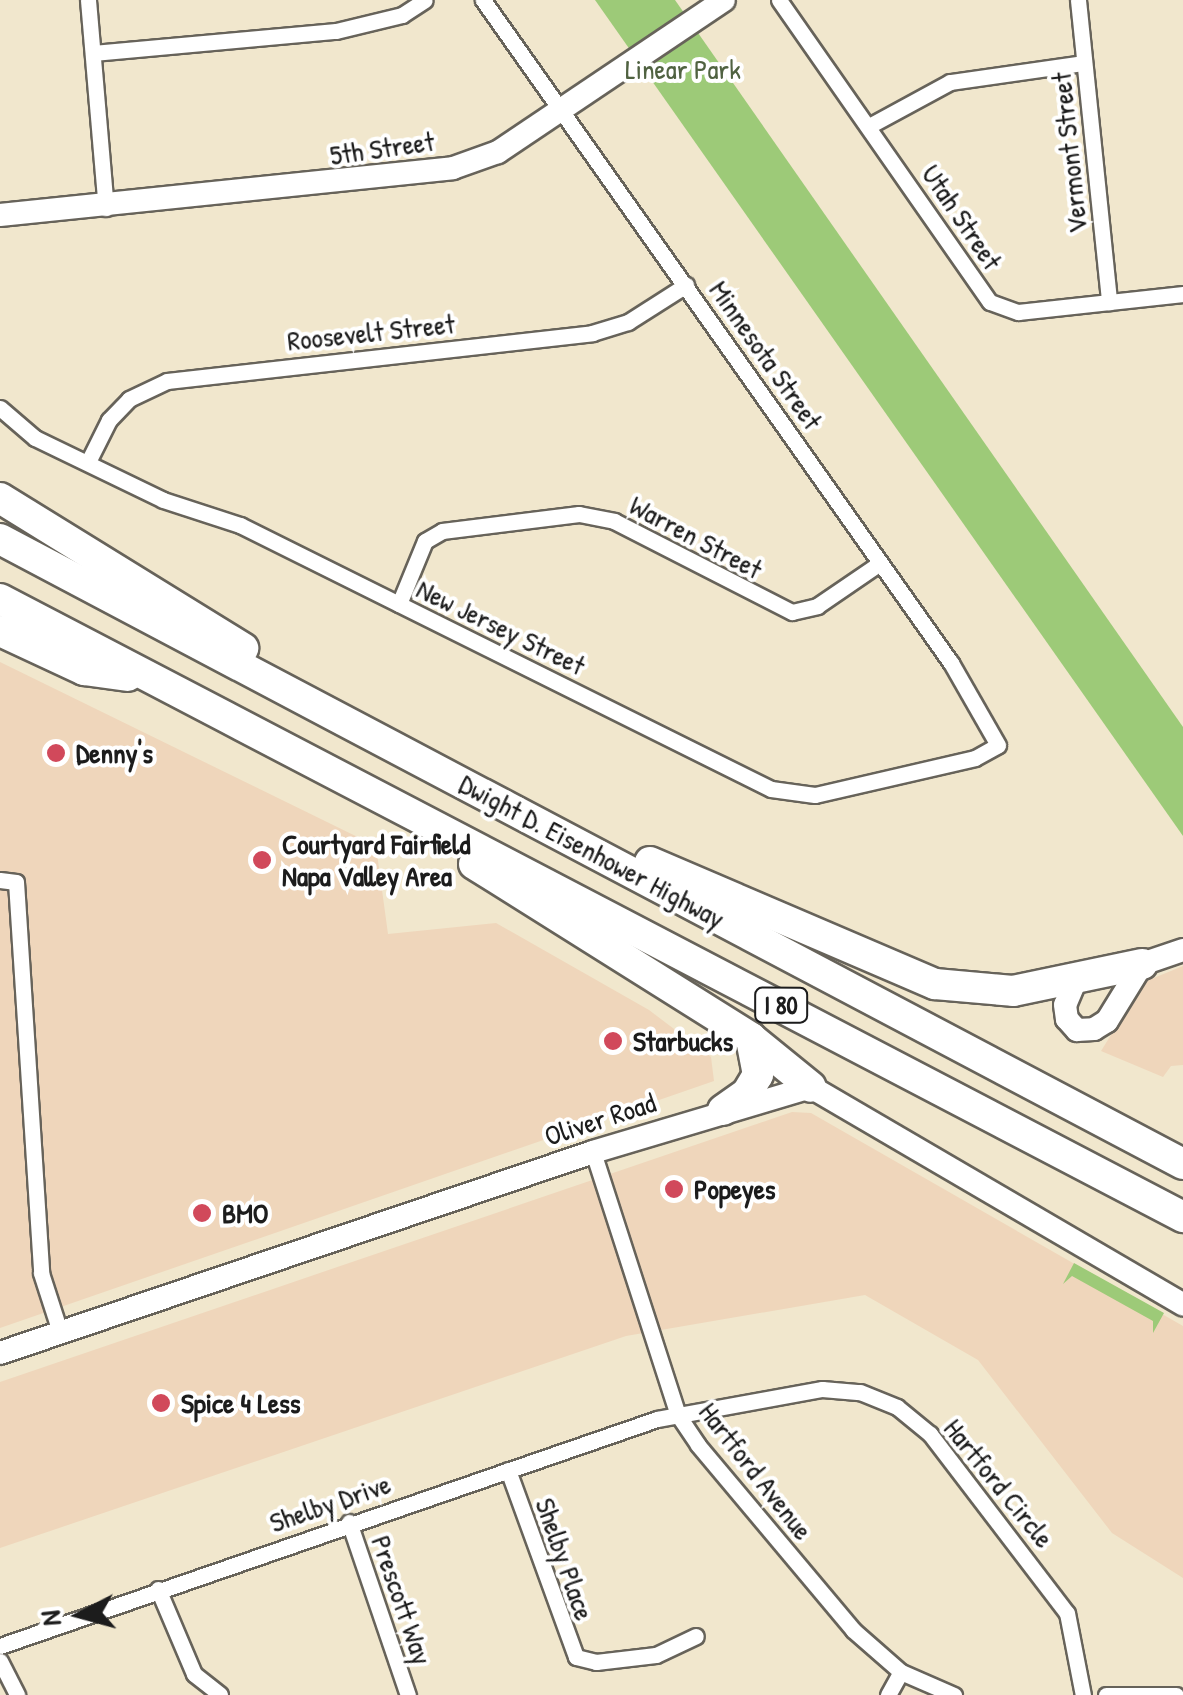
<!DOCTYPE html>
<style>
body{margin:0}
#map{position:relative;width:1183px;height:1695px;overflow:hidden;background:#f1e7cd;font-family:"Patrick Hand",sans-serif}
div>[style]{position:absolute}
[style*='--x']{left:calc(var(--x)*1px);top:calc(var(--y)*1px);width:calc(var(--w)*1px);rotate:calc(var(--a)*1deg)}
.built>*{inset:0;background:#efd6bb}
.green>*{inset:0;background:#9dca78}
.roads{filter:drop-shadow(2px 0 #67635a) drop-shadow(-2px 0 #67635a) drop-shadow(0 2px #67635a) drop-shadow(0 -2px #67635a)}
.street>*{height:15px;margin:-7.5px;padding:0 7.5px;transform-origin:7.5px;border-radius:7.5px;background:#fff}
.secondary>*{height:22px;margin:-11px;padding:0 11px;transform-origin:11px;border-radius:11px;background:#fff}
.highway>*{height:30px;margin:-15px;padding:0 15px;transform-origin:15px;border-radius:15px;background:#fff}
.dots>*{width:28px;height:28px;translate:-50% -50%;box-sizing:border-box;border:5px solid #fff;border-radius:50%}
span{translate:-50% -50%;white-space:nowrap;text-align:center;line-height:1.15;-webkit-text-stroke:8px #fff;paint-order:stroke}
.shield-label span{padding:2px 8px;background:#fff;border:2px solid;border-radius:8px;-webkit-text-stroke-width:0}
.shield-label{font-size:25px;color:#1c1c1c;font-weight:700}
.park-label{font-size:28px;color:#506241}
.street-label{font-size:28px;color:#1c1c1c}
.poi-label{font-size:28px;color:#1c1c1c;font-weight:700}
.left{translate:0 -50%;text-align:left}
.north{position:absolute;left:30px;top:1565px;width:100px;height:100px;-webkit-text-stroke:8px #fff;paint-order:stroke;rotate:264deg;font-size:28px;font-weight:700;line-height:40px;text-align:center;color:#1c1c1c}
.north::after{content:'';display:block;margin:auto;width:35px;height:45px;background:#1c1c1c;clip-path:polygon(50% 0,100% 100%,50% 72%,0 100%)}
</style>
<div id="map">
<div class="built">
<i style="clip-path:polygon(0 662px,376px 846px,388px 934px,496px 923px,649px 1010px,711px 1057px,714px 1081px,0 1328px)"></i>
<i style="clip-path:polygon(1183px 966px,1183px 1065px,1171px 1066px,1163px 1077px,1101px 1051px,1144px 982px)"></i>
<i style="clip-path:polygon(792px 1112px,811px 1113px,1183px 1326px,1183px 1578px,1112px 1533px,978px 1360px,865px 1295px,626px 1336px,0 1548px,0 1382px)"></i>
</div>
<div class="green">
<i style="clip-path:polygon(595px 0,675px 0,1183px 727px,1183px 836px)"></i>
<i style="clip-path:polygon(1074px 1263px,1164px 1313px,1153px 1333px,1153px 1321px,1072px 1276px,1063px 1284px)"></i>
</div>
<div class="roads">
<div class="street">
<i style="--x:88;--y:0;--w:209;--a:85.1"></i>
<i style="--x:779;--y:0;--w:368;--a:55.1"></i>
<i style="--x:990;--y:302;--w:30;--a:20"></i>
<i style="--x:1018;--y:312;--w:166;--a:-6.2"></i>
<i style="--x:1078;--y:0;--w:304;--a:84.1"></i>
<i style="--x:93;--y:53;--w:244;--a:-5.2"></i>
<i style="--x:336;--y:31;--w:68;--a:-13.6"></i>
<i style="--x:402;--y:15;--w:27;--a:-33"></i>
<i style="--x:869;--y:126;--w:92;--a:-28.5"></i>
<i style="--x:950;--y:82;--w:135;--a:-8.1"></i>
<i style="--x:0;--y:408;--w:46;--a:40.6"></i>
<i style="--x:35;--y:438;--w:142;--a:25.8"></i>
<i style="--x:163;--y:500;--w:81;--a:18"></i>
<i style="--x:240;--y:525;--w:593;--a:26.44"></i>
<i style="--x:771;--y:789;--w:44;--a:7.8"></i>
<i style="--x:815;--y:795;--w:164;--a:-13"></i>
<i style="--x:975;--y:758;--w:26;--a:-29"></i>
<i style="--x:998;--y:745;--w:95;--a:-119.8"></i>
<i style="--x:951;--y:663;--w:812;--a:-125.22"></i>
<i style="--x:88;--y:462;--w:47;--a:-63.4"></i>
<i style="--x:109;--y:420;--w:29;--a:-46"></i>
<i style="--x:129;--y:399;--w:42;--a:-25.3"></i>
<i style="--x:167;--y:381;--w:428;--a:-6.4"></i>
<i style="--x:592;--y:333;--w:38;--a:-17"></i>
<i style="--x:628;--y:322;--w:69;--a:-32.5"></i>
<i style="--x:399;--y:604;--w:68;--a:-67.6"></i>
<i style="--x:425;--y:541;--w:20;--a:-30"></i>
<i style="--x:442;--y:531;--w:138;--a:-7.1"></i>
<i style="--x:579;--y:514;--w:36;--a:11"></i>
<i style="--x:614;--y:521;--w:200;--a:27.1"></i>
<i style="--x:792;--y:612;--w:26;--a:-13"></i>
<i style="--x:817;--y:606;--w:76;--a:-34.3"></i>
<i style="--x:0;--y:880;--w:16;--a:7"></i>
<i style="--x:16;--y:882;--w:392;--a:86.3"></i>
<i style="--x:41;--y:1273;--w:62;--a:72.1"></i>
<i style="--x:593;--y:1152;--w:276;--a:72.1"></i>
<i style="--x:678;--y:1415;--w:36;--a:56"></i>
<i style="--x:698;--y:1445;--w:241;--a:50"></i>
<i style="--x:853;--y:1630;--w:64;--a:41.2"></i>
<i style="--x:901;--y:1672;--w:58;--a:23.5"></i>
<i style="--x:508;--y:1470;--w:199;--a:70"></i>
<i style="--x:576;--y:1657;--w:21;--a:14"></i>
<i style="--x:596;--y:1662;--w:60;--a:-6.7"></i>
<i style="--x:656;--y:1655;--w:44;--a:-25.4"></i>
<i style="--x:349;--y:1522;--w:183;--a:71.2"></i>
<i style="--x:158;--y:1589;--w:92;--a:67"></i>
<i style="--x:194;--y:1674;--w:33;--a:38"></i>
<i style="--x:0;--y:1646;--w:695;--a:-19.06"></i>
<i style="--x:657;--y:1419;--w:168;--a:-10.3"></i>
<i style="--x:822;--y:1389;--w:38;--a:5"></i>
<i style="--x:860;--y:1392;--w:40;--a:22"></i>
<i style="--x:897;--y:1407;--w:43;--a:39.3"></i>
<i style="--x:930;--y:1434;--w:225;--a:52.6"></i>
<i style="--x:1067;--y:1613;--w:84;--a:79"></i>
<i style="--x:0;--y:1661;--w:38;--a:63"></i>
<i style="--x:888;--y:1695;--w:26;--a:-61"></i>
<i style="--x:1106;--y:1695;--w:70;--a:0"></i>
</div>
<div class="secondary">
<i style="--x:0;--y:215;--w:455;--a:-5.9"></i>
<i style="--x:453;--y:168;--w:48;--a:-19.6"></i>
<i style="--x:498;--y:152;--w:272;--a:-33.9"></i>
<i style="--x:1077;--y:977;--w:30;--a:113"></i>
<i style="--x:1065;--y:1005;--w:14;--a:82"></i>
<i style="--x:1067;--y:1019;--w:15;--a:48"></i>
<i style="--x:1077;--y:1030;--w:17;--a:-3"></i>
<i style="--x:1094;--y:1029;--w:15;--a:-32"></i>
<i style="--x:1107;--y:1021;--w:67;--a:-58.4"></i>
<i style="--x:1142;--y:964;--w:43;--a:-18.9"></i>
<i style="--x:0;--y:1353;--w:626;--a:-18.72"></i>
<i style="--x:593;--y:1152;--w:227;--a:-16.6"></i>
<i style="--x:811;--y:1087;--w:431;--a:30.3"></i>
</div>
<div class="highway">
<i style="--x:0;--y:498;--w:286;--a:31.7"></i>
<i style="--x:0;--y:539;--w:1338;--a:27.85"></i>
<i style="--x:0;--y:599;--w:1335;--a:27.58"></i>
<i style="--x:0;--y:631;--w:93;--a:24.9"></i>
<i style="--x:84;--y:670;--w:44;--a:7.8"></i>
<i style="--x:650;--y:862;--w:310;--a:23.2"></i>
<i style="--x:935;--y:984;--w:78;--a:5.1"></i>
<i style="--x:1013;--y:991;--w:132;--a:-11.8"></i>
<i style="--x:474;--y:864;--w:327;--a:32.1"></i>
<i style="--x:751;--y:1038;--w:77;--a:39.2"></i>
<i style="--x:723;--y:1110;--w:29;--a:-35"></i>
<i style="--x:747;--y:1093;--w:21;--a:-59"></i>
<i style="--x:758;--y:1075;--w:38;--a:-101"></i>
</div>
</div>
<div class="dots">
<i style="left:56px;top:753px;background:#d1495b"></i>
<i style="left:262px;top:860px;background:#d1495b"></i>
<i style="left:613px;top:1041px;background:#d1495b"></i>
<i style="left:674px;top:1189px;background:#d1495b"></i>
<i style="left:202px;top:1213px;background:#d1495b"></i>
<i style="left:161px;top:1403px;background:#d1495b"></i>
</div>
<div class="shield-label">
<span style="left:781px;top:1005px">I 80</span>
</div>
<div class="park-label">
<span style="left:683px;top:69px">Linear Park</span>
</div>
<div class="street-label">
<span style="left:382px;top:148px;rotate:-8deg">5th Street</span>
<span style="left:1069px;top:153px;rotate:-96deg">Vermont Street</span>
<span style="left:962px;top:217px;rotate:56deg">Utah Street</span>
<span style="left:371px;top:332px;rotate:-6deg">Roosevelt Street</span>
<span style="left:766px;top:355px;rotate:55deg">Minnesota Street</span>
<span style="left:696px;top:537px;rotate:28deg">Warren Street</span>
<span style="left:501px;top:627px;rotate:26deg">New Jersey Street</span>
<span style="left:592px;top:851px;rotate:28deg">Dwight D. Eisenhower Highway</span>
<span style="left:600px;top:1119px;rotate:-18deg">Oliver Road</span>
<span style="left:756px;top:1471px;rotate:52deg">Hartford Avenue</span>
<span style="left:999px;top:1483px;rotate:51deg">Hartford Circle</span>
<span style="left:330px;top:1503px;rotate:-19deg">Shelby Drive</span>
<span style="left:565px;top:1559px;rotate:71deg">Shelby Place</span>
<span style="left:402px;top:1600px;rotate:71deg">Prescott Way</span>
</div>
<div class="poi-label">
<span class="left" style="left:76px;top:753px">Denny's</span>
<span class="left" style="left:282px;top:860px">Courtyard Fairfield<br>Napa Valley Area</span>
<span class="left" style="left:633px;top:1041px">Starbucks</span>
<span class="left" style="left:694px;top:1189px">Popeyes</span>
<span class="left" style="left:222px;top:1213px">BMO</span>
<span class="left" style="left:181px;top:1403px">Spice 4 Less</span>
</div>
<div class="north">N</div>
</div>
